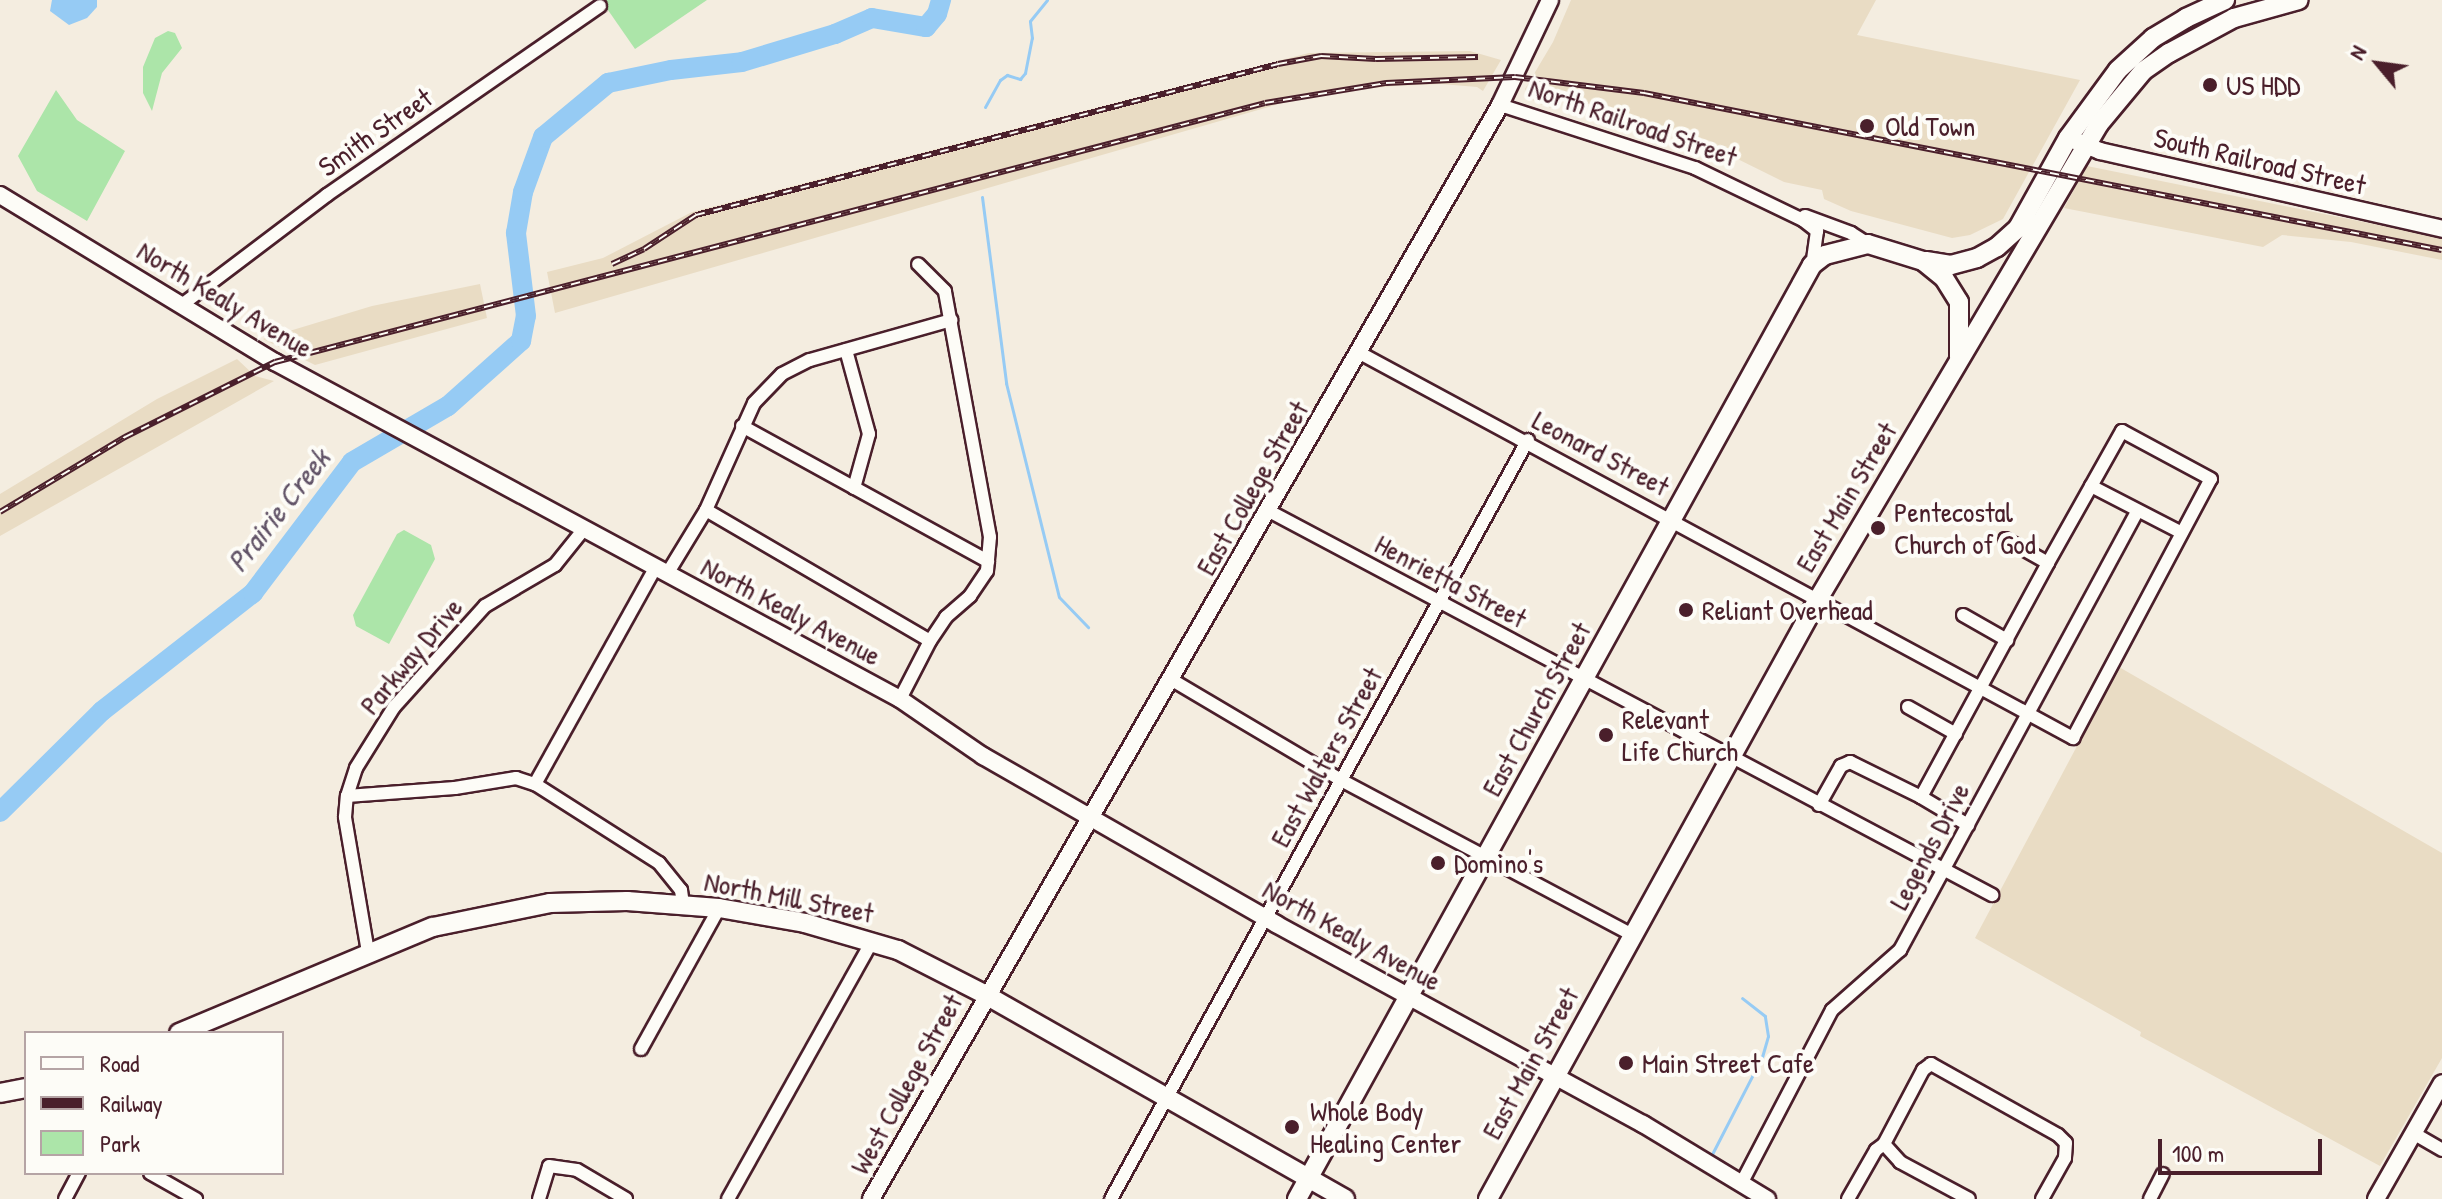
<!DOCTYPE html>
<style>
body{margin:0}
#map{position:relative;width:2442px;height:1199px;overflow:hidden;background:#f4ede0;font-family:"Patrick Hand",sans-serif}
div>[style]{position:absolute}
[style*='--x']{left:calc(var(--x)*1px);top:calc(var(--y)*1px);width:calc(var(--w)*1px);rotate:calc(var(--a)*1deg)}
.built>*{inset:0;background:#e9dcc4}
.green>*{inset:0;background:#ace5a9}
.water>*{inset:0;background:#96cbf4}
.stream>*{height:3px;margin:-1.5px;padding:0 1.5px;transform-origin:1.5px;border-radius:1.5px;background:#96cbf4}
.river>*{height:20px;margin:-10px;padding:0 10px;transform-origin:10px;border-radius:10px;background:#96cbf4}
.roads{filter:drop-shadow(2px 0 #4a1f2b) drop-shadow(-2px 0 #4a1f2b) drop-shadow(0 2px #4a1f2b) drop-shadow(0 -2px #4a1f2b)}
.minor>*{height:12px;margin:-6px;padding:0 6px;transform-origin:6px;border-radius:6px;background:#fdfcf7}
.tertiary>*{height:16px;margin:-8px;padding:0 8px;transform-origin:8px;border-radius:8px;background:#fdfcf7}
.secondary>*{height:18px;margin:-9px;padding:0 9px;transform-origin:9px;border-radius:9px;background:#fdfcf7}
.rail>*{height:6px;margin-top:-3px;transform-origin:0;background:repeating-linear-gradient(90deg,#fdfcf7 0 9px,#4a1f2b 0 18px);box-sizing:border-box;border-block:2px solid #4a1f2b}
.dots>*{width:22px;height:22px;translate:-50% -50%;box-sizing:border-box;border:4px solid #fdfcf7;border-radius:50%}
span{translate:-50% -50%;white-space:nowrap;text-align:center;line-height:1.15;-webkit-text-stroke:8px #fdfcf7;paint-order:stroke}
.poi-label{font-size:28px;color:#4a1f2b}
.left{translate:0 -50%;text-align:left}
.street-label{font-size:28px;color:#4a1f2b}
.water-label{font-size:30px;color:#615367;font-style:italic}
.legend{position:absolute;left:24px;top:1031px;width:260px;height:144px;box-sizing:border-box;background:#fdfcf7;border:2px solid #b5a4a5;margin:0;padding:10px 14px;list-style:none;font-size:24px;color:#4a1f2b}
.legend li{display:flex;align-items:center;gap:16px;height:40px}
.legend b{width:40px;border:2px solid #b5a4a5}
.north{position:absolute;left:2338px;top:24px;width:80px;height:80px;-webkit-text-stroke:6px #fdfcf7;paint-order:stroke;rotate:299deg;font-size:22px;font-weight:700;line-height:32px;text-align:center;color:#4a1f2b}
.north::after{content:'';display:block;margin:auto;width:28px;height:36px;background:#4a1f2b;clip-path:polygon(50% 0,100% 100%,50% 72%,0 100%)}
.scale{position:absolute;left:2158px;top:1139px;width:164px;height:36px;box-sizing:border-box;border:4px solid #4a1f2b;border-top:0;padding-left:10px;font-size:24px;line-height:28px;white-space:nowrap;color:#4a1f2b;-webkit-text-stroke:6px #fdfcf7;paint-order:stroke}
</style>
<div id="map">
<div class="built">
<i style="clip-path:polygon(1571px 0,1876px 0,1857px 35px,2080px 80px,2003px 219px,1970px 235px,1952px 238px,1851px 211px,1824px 199px,1822px 190px,1784px 182px,1685px 133px,1595px 107px,1569px 95px,1558px 93px,1554px 109px,1537px 103px,1528px 97px,1525px 89px,1553px 42px)"></i>
<i style="clip-path:polygon(1470px 51px,1501px 60px,1483px 91px,1477px 87px,1441px 84px,1394px 86px,1333px 92px,1282px 103px,555px 313px,547px 272px,603px 258px,692px 212px,1309px 53px)"></i>
<i style="clip-path:polygon(2087px 166px,2442px 238px,2442px 260px,2351px 242px,2282px 235px,2263px 247px,2064px 208px)"></i>
<i style="clip-path:polygon(480px 284px,487px 318px,315px 365px,263px 339px,372px 306px)"></i>
<i style="clip-path:polygon(237px 359px,255px 376px,274px 381px,0 536px,0 494px,157px 399px)"></i>
<i style="clip-path:polygon(2119px 667px,2442px 853px,2442px 1058px,2380px 1166px,2140px 1036px,2141px 1032px,1975px 938px)"></i>
</div>
<div class="green">
<i style="clip-path:polygon(601px 0,707px 0,635px 49px)"></i>
<i style="clip-path:polygon(168px 31px,175px 33px,182px 48px,162px 73px,152px 111px,143px 93px,143px 67px,155px 38px)"></i>
<i style="clip-path:polygon(56px 90px,77px 120px,125px 151px,87px 221px,37px 191px,18px 156px)"></i>
<i style="clip-path:polygon(404px 530px,431px 545px,435px 559px,389px 644px,356px 626px,353px 615px,397px 534px)"></i>
</div>
<div class="water">
<i style="clip-path:polygon(52px 0,97px 0,97px 7px,87px 18px,69px 25px,50px 11px)"></i>
</div>
<div class="stream">
<i style="--x:985;--y:107;--w:31;--a:-61"></i>
<i style="--x:1000;--y:80;--w:9;--a:-36"></i>
<i style="--x:1007;--y:75;--w:14;--a:17"></i>
<i style="--x:1020;--y:79;--w:8;--a:-50"></i>
<i style="--x:1025;--y:73;--w:36;--a:-79"></i>
<i style="--x:1032;--y:38;--w:17;--a:-97"></i>
<i style="--x:1030;--y:21;--w:27;--a:-51"></i>
<i style="--x:982;--y:197;--w:188;--a:82.6"></i>
<i style="--x:1006;--y:383;--w:220;--a:76.1"></i>
<i style="--x:1059;--y:597;--w:42;--a:46"></i>
<i style="--x:1710;--y:1158;--w:114;--a:-62.8"></i>
<i style="--x:1762;--y:1057;--w:22;--a:-74"></i>
<i style="--x:1768;--y:1036;--w:20;--a:-99"></i>
<i style="--x:1765;--y:1016;--w:29;--a:-142"></i>
</div>
<div class="river">
<i style="--x:0;--y:812;--w:144;--a:-44.7"></i>
<i style="--x:102;--y:711;--w:192;--a:-38"></i>
<i style="--x:253;--y:593;--w:164;--a:-52.9"></i>
<i style="--x:352;--y:462;--w:111;--a:-30.3"></i>
<i style="--x:448;--y:406;--w:98;--a:-41.7"></i>
<i style="--x:521;--y:341;--w:25;--a:-79"></i>
<i style="--x:526;--y:316;--w:84;--a:-96.9"></i>
<i style="--x:516;--y:233;--w:42;--a:-80.3"></i>
<i style="--x:523;--y:192;--w:59;--a:-70"></i>
<i style="--x:543;--y:137;--w:85;--a:-39.7"></i>
<i style="--x:608;--y:83;--w:64;--a:-11.7"></i>
<i style="--x:671;--y:70;--w:71;--a:-6.4"></i>
<i style="--x:742;--y:62;--w:97;--a:-16.8"></i>
<i style="--x:835;--y:34;--w:40;--a:-23.4"></i>
<i style="--x:872;--y:18;--w:55;--a:9.5"></i>
<i style="--x:926;--y:27;--w:17;--a:-50"></i>
<i style="--x:937;--y:14;--w:15;--a:-74"></i>
</div>
<div class="roads">
<div class="minor">
<i style="--x:1500;--y:105;--w:205;--a:17.9"></i>
<i style="--x:1695;--y:168;--w:120;--a:25.7"></i>
<i style="--x:1803;--y:220;--w:18;--a:38"></i>
<i style="--x:1817;--y:231;--w:34;--a:98"></i>
<i style="--x:1805;--y:216;--w:49;--a:20.3"></i>
<i style="--x:1851;--y:233;--w:20;--a:33"></i>
<i style="--x:183;--y:304;--w:181;--a:-37.1"></i>
<i style="--x:327;--y:195;--w:332;--a:-34.7"></i>
<i style="--x:846;--y:350;--w:87;--a:74.7"></i>
<i style="--x:869;--y:434;--w:56;--a:105.5"></i>
<i style="--x:1358;--y:352;--w:813;--a:28.36"></i>
<i style="--x:2073;--y:738;--w:293;--a:-62"></i>
<i style="--x:2211;--y:479;--w:101;--a:-151.7"></i>
<i style="--x:2122;--y:431;--w:151;--a:119.3"></i>
<i style="--x:742;--y:426;--w:281;--a:28.8"></i>
<i style="--x:2091;--y:486;--w:102;--a:27.3"></i>
<i style="--x:706;--y:510;--w:259;--a:30.3"></i>
<i style="--x:1269;--y:511;--w:819;--a:27.97"></i>
<i style="--x:667;--y:574;--w:75;--a:-58.6"></i>
<i style="--x:706;--y:510;--w:117;--a:-65.8"></i>
<i style="--x:754;--y:403;--w:40;--a:-46"></i>
<i style="--x:782;--y:374;--w:31;--a:-27"></i>
<i style="--x:810;--y:360;--w:147;--a:-15.8"></i>
<i style="--x:1963;--y:615;--w:51;--a:29.6"></i>
<i style="--x:1172;--y:680;--w:196;--a:30.6"></i>
<i style="--x:1341;--y:780;--w:330;--a:28"></i>
<i style="--x:900;--y:699;--w:65;--a:-62.7"></i>
<i style="--x:930;--y:641;--w:29;--a:-56"></i>
<i style="--x:946;--y:617;--w:32;--a:-41"></i>
<i style="--x:970;--y:596;--w:30;--a:-56"></i>
<i style="--x:987;--y:571;--w:34;--a:-85"></i>
<i style="--x:990;--y:537;--w:250;--a:-100.4"></i>
<i style="--x:945;--y:291;--w:38;--a:-135"></i>
<i style="--x:1908;--y:707;--w:55;--a:29.4"></i>
<i style="--x:535;--y:784;--w:247;--a:-60.9"></i>
<i style="--x:347;--y:796;--w:108;--a:-4.2"></i>
<i style="--x:455;--y:788;--w:62;--a:-9.3"></i>
<i style="--x:516;--y:778;--w:20;--a:18"></i>
<i style="--x:535;--y:784;--w:147;--a:32.5"></i>
<i style="--x:659;--y:863;--w:35;--a:51"></i>
<i style="--x:681;--y:890;--w:14;--a:82"></i>
<i style="--x:1921;--y:797;--w:55;--a:30.8"></i>
<i style="--x:1819;--y:805;--w:45;--a:-60.6"></i>
<i style="--x:1841;--y:766;--w:10;--a:-24"></i>
<i style="--x:1850;--y:762;--w:79;--a:26.2"></i>
<i style="--x:1921;--y:797;--w:266;--a:-61.5"></i>
<i style="--x:2048;--y:563;--w:49;--a:-150.8"></i>
<i style="--x:368;--y:952;--w:137;--a:-99.7"></i>
<i style="--x:345;--y:817;--w:21;--a:-85"></i>
<i style="--x:347;--y:796;--w:29;--a:-72"></i>
<i style="--x:356;--y:768;--w:72;--a:-58.1"></i>
<i style="--x:394;--y:707;--w:136;--a:-48"></i>
<i style="--x:485;--y:606;--w:81;--a:-30.4"></i>
<i style="--x:555;--y:565;--w:45;--a:-51.3"></i>
<i style="--x:641;--y:1049;--w:161;--a:-61"></i>
<i style="--x:2413;--y:1133;--w:34;--a:30"></i>
<i style="--x:1884;--y:1144;--w:24;--a:48"></i>
<i style="--x:1900;--y:1162;--w:78;--a:28.2"></i>
<i style="--x:150;--y:1173;--w:53;--a:29.5"></i>
<i style="--x:1741;--y:1184;--w:196;--a:-62.4"></i>
<i style="--x:1832;--y:1010;--w:91;--a:-41.4"></i>
<i style="--x:1900;--y:950;--w:499;--a:-61.6"></i>
<i style="--x:65;--y:1199;--w:30;--a:-62"></i>
<i style="--x:539;--y:1199;--w:34;--a:-73"></i>
<i style="--x:549;--y:1166;--w:28;--a:8"></i>
<i style="--x:577;--y:1170;--w:57;--a:30.6"></i>
<i style="--x:728;--y:1199;--w:295;--a:-60.8"></i>
<i style="--x:1111;--y:1199;--w:866;--a:-61.22"></i>
<i style="--x:1848;--y:1199;--w:56;--a:-60.3"></i>
<i style="--x:1876;--y:1150;--w:10;--a:-37"></i>
<i style="--x:1884;--y:1144;--w:84;--a:-62.2"></i>
<i style="--x:1923;--y:1070;--w:10;--a:-37"></i>
<i style="--x:1931;--y:1064;--w:145;--a:29.2"></i>
<i style="--x:2058;--y:1135;--w:11;--a:45"></i>
<i style="--x:2066;--y:1143;--w:15;--a:94"></i>
<i style="--x:2065;--y:1158;--w:47;--a:119.3"></i>
<i style="--x:2150;--y:1199;--w:28;--a:-63"></i>
</div>
<div class="tertiary">
<i style="--x:2068;--y:138;--w:35;--a:22"></i>
<i style="--x:2100;--y:151;--w:351;--a:12.8"></i>
<i style="--x:0;--y:195;--w:322;--a:31.3"></i>
<i style="--x:275;--y:362;--w:710;--a:28.33"></i>
<i style="--x:900;--y:699;--w:101;--a:34.5"></i>
<i style="--x:983;--y:756;--w:338;--a:29.8"></i>
<i style="--x:1276;--y:924;--w:418;--a:28.6"></i>
<i style="--x:1643;--y:1124;--w:145;--a:31.2"></i>
<i style="--x:871;--y:1199;--w:1262;--a:-60.1"></i>
<i style="--x:1500;--y:105;--w:116;--a:-64.5"></i>
<i style="--x:2376;--y:1199;--w:133;--a:-60.4"></i>
</div>
<div class="secondary">
<i style="--x:1926;--y:261;--w:25;--a:9"></i>
<i style="--x:1951;--y:265;--w:27;--a:-15"></i>
<i style="--x:1977;--y:258;--w:23;--a:-29"></i>
<i style="--x:1997;--y:247;--w:28;--a:-42"></i>
<i style="--x:2018;--y:228;--w:103;--a:-60.9"></i>
<i style="--x:2068;--y:138;--w:84;--a:-53.7"></i>
<i style="--x:2118;--y:70;--w:47;--a:-42.4"></i>
<i style="--x:2153;--y:38;--w:39;--a:-31"></i>
<i style="--x:2186;--y:18;--w:43;--a:-24.8"></i>
<i style="--x:179;--y:1033;--w:275;--a:-22.7"></i>
<i style="--x:433;--y:927;--w:119;--a:-11.6"></i>
<i style="--x:550;--y:903;--w:77;--a:-1.5"></i>
<i style="--x:627;--y:901;--w:92;--a:4.4"></i>
<i style="--x:719;--y:908;--w:87;--a:9.9"></i>
<i style="--x:805;--y:923;--w:97;--a:16.2"></i>
<i style="--x:898;--y:950;--w:99;--a:27.1"></i>
<i style="--x:986;--y:995;--w:413;--a:29.6"></i>
<i style="--x:0;--y:1093;--w:26;--a:-11"></i>
<i style="--x:1297;--y:1199;--w:1067;--a:-61.13"></i>
<i style="--x:1812;--y:265;--w:16;--a:-38"></i>
<i style="--x:1825;--y:255;--w:44;--a:-14.3"></i>
<i style="--x:1868;--y:244;--w:58;--a:17.2"></i>
<i style="--x:1923;--y:261;--w:27;--a:39"></i>
<i style="--x:1944;--y:278;--w:28;--a:58"></i>
<i style="--x:1959;--y:302;--w:55;--a:90"></i>
<i style="--x:1488;--y:1199;--w:683;--a:-61.18"></i>
<i style="--x:1817;--y:601;--w:554;--a:-59.41"></i>
<i style="--x:2099;--y:124;--w:69;--a:-50.3"></i>
<i style="--x:2143;--y:71;--w:32;--a:-35"></i>
<i style="--x:2169;--y:53;--w:74;--a:-28.3"></i>
<i style="--x:2234;--y:18;--w:67;--a:-15.5"></i>
</div>
</div>
<div class="rail">
<i style="--x:612;--y:264;--w:35;--a:-25"></i>
<i style="--x:644;--y:249;--w:62;--a:-33.2"></i>
<i style="--x:696;--y:215;--w:601;--a:-14.54"></i>
<i style="--x:1278;--y:64;--w:44;--a:-10.5"></i>
<i style="--x:1321;--y:56;--w:55;--a:3.1"></i>
<i style="--x:1376;--y:59;--w:102;--a:-1.1"></i>
<i style="--x:0;--y:512;--w:146;--a:-31"></i>
<i style="--x:125;--y:437;--w:168;--a:-26.6"></i>
<i style="--x:275;--y:362;--w:1023;--a:-14.66"></i>
<i style="--x:1265;--y:103;--w:123;--a:-9.4"></i>
<i style="--x:1386;--y:83;--w:129;--a:-2.7"></i>
<i style="--x:1515;--y:77;--w:130;--a:7.1"></i>
<i style="--x:1644;--y:93;--w:813;--a:11.13"></i>
</div>
<div class="dots">
<i style="left:2210px;top:85px;background:#4a1f2b"></i>
<i style="left:1867px;top:126px;background:#4a1f2b"></i>
<i style="left:1878px;top:528px;background:#4a1f2b"></i>
<i style="left:1686px;top:610px;background:#4a1f2b"></i>
<i style="left:1606px;top:735px;background:#4a1f2b"></i>
<i style="left:1438px;top:863px;background:#4a1f2b"></i>
<i style="left:1626px;top:1063px;background:#4a1f2b"></i>
<i style="left:1292px;top:1127px;background:#4a1f2b"></i>
</div>
<div class="poi-label">
<span class="left" style="left:2226px;top:85px">US HDD</span>
<span class="left" style="left:1885px;top:126px">Old Town</span>
<span class="left" style="left:1894px;top:528px">Pentecostal<br>Church of God</span>
<span class="left" style="left:1702px;top:610px">Reliant Overhead</span>
<span class="left" style="left:1622px;top:735px">Relevant<br>Life Church</span>
<span class="left" style="left:1454px;top:863px">Domino's</span>
<span class="left" style="left:1642px;top:1063px">Main Street Cafe</span>
<span class="left" style="left:1310px;top:1127px">Whole Body<br>Healing Center</span>
</div>
<div class="street-label">
<span style="left:1633px;top:122px;rotate:19deg">North Railroad Street</span>
<span style="left:375px;top:132px;rotate:-35deg">Smith Street</span>
<span style="left:2260px;top:161px;rotate:13deg">South Railroad Street</span>
<span style="left:225px;top:299px;rotate:31deg">North Kealy Avenue</span>
<span style="left:1601px;top:453px;rotate:28deg">Leonard Street</span>
<span style="left:1252px;top:488px;rotate:-60deg">East College Street</span>
<span style="left:1846px;top:497px;rotate:-59deg">East Main Street</span>
<span style="left:1451px;top:581px;rotate:28deg">Henrietta Street</span>
<span style="left:791px;top:611px;rotate:28deg">North Kealy Avenue</span>
<span style="left:411px;top:656px;rotate:-50deg">Parkway Drive</span>
<span style="left:1536px;top:709px;rotate:-61deg">East Church Street</span>
<span style="left:1326px;top:757px;rotate:-61deg">East Walters Street</span>
<span style="left:1929px;top:846px;rotate:-62deg">Legends Drive</span>
<span style="left:789px;top:897px;rotate:11deg">North Mill Street</span>
<span style="left:1352px;top:935px;rotate:29deg">North Kealy Avenue</span>
<span style="left:1530px;top:1063px;rotate:-61deg">East Main Street</span>
<span style="left:906px;top:1084px;rotate:-61deg">West College Street</span>
</div>
<div class="water-label">
<span style="left:278px;top:510px;rotate:-52deg">Prairie Creek</span>
</div>
<ul class="legend">
<li><b style="height:10px;background:#fdfcf7"></b>Road</li>
<li><b style="height:10px;background:#4a1f2b"></b>Railway</li>
<li><b style="height:22px;background:#ace5a9"></b>Park</li>
</ul>
<div class="north">N</div>
<div class="scale">100 m</div>
</div>
